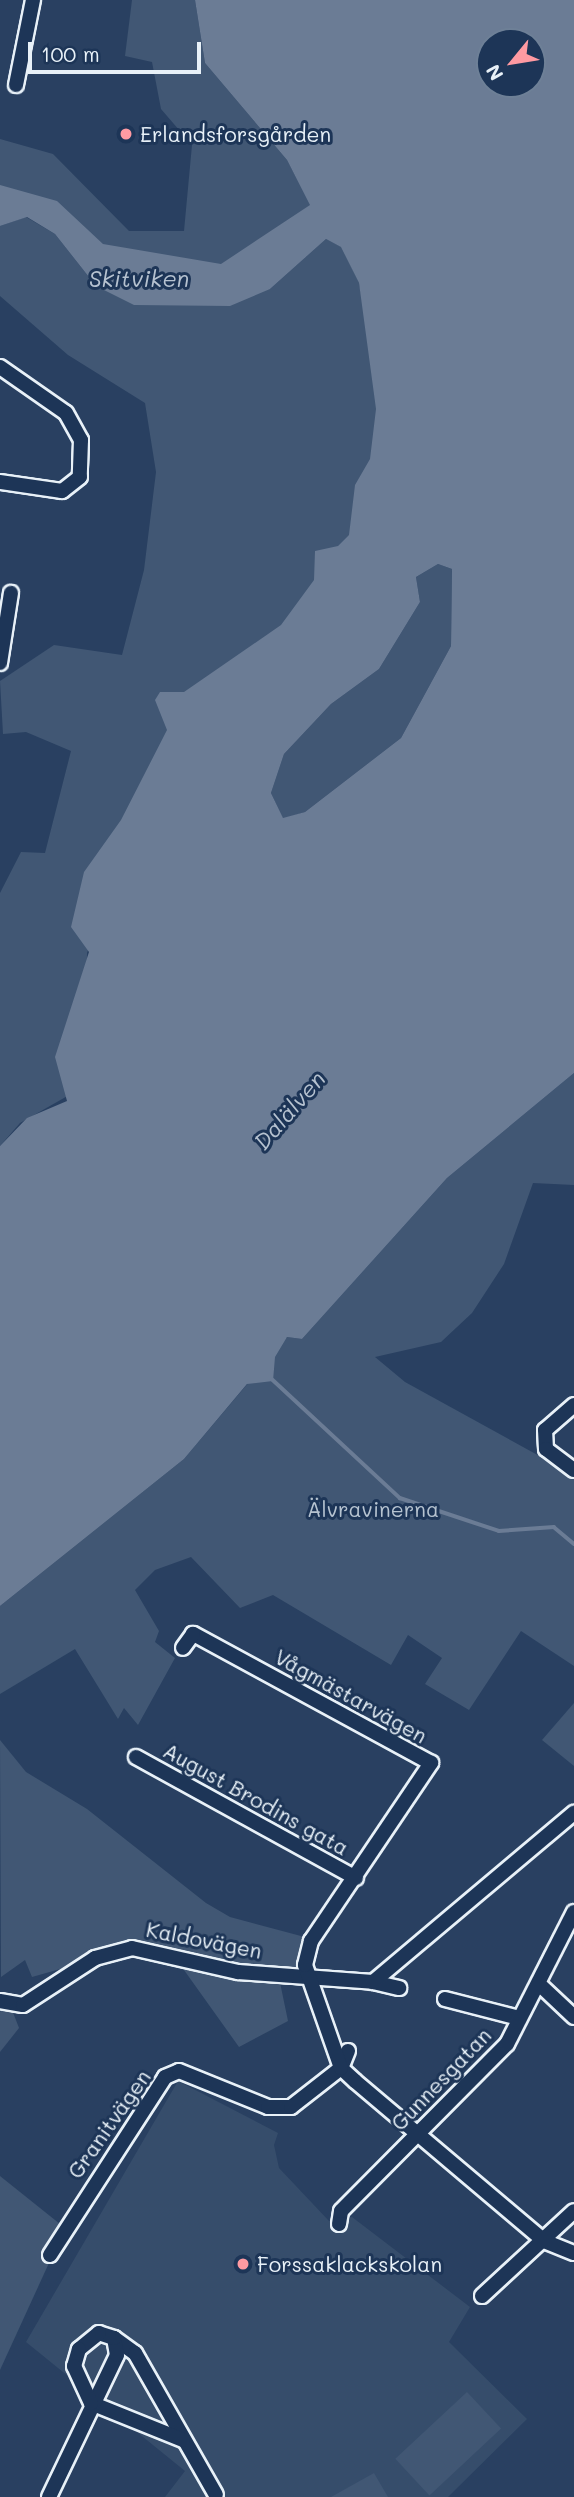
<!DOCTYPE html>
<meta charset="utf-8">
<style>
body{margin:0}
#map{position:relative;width:574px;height:2497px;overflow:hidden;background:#294061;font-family:Mali,sans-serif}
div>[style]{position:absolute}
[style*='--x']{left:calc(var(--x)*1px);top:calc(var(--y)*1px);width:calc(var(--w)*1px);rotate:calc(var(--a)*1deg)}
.built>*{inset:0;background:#364d6b}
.green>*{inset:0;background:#415774;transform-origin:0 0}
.water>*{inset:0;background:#6b7c95}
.stream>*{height:3.5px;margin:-1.75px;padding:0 1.75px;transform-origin:1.75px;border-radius:1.75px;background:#6b7c95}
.roads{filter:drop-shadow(2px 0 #e8f1f8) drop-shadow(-2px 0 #e8f1f8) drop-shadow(0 2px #e8f1f8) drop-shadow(0 -2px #e8f1f8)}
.minor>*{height:14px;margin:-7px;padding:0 7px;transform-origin:7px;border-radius:7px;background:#1d3557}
.dots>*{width:19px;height:19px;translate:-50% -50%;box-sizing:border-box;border:4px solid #1d3557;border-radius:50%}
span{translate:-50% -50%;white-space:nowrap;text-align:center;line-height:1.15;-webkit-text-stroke:6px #1d3557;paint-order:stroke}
.poi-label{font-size:21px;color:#e8f1f8}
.left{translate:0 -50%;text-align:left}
.park-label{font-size:21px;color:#b6c3d0}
.street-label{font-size:21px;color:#e8f1f8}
.water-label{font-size:23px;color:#b6c2d0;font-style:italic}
.north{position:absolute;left:476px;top:28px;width:70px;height:70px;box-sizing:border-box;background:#1d3557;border:2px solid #6e8097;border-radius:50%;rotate:240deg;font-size:19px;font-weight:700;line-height:28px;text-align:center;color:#e8f1f8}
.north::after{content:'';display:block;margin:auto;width:24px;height:32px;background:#ff9aa2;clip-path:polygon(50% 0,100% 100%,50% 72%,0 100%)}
.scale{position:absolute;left:28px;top:42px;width:173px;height:32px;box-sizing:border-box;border:4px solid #e8f1f8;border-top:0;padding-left:9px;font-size:21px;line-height:24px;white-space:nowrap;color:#e8f1f8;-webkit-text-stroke:5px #1d3557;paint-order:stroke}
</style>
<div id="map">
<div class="built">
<i style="clip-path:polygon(178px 2081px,278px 2133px,274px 2145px,279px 2168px,329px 2221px,352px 2217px,470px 2307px,449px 2342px,527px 2419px,448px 2497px,165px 2497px,185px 2471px,26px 2342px)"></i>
</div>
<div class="green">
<i style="clip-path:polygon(132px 0,195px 0,205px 63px,287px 160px,311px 205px,245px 266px,115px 266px,59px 205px,0 186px,0 139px,53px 154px,129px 231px,184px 231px,192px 145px,161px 109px,152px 62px,125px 56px)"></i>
<i style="clip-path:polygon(26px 217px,55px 234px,96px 286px,270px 289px,326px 239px,342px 247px,359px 283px,385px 415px,357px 535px,274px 639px,170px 730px,87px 953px,85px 1086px,20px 1123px,0 1146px,0 893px,21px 852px,45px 853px,71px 751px,26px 732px,3px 734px,0 681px,54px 645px,122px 655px,144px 570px,156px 472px,145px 403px,68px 355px,0 296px,0 226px)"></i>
<i style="clip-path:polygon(438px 564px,452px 569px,451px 646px,401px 738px,305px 812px,283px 819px,271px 793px,284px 754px,331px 704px,379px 669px,420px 602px,416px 577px)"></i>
<i style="clip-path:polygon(574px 1073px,574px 1185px,533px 1183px,504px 1264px,472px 1313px,441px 1342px,375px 1357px,405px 1382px,574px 1475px,574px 1666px,521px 1631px,469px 1710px,425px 1684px,442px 1658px,408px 1635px,391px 1665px,273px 1595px,240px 1608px,191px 1557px,155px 1570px,135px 1590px,159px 1631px,155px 1642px,175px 1658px,138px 1725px,124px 1708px,118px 1719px,75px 1649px,0 1694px,0 1606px,184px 1459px,287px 1337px,302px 1339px,447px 1178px)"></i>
<i style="clip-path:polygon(574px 1703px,574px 1766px,542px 1740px)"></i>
<i style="clip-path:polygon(0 1740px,26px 1772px,87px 1809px,206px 1903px,230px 1917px,301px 1936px,307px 1944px,299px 1970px,277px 1968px,288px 2021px,239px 2047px,169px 1949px,106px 1956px,32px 1977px,25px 1960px,1px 1977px)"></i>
<i style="clip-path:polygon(9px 2002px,19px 2028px,0 2052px,0 2012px)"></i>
<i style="clip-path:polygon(0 2176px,65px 2228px,0 2370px)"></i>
<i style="left:467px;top:2392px;width:50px;height:98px;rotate:47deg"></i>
<i style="clip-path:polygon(374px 2473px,388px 2497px,331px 2497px)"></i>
</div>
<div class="water">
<i style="clip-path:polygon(evenodd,195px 0,574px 0,574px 1073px,447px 1178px,302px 1339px,287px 1337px,275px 1357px,273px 1381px,247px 1384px,184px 1459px,0 1606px,0 1146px,27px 1118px,67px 1101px,55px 1057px,89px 952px,71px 927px,84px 872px,121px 820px,167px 730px,155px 700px,160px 692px,184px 692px,281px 625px,314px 580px,315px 551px,338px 546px,349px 535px,355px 485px,370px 459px,376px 409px,359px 283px,341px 247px,326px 239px,270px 289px,230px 306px,134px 305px,96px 286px,55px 234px,27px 217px,0 226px,0 185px,57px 201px,103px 244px,221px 264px,310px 205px,287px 160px,205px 63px,195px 0,532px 42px,532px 84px,490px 84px,490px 42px,532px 42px,195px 0,438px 564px,452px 569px,451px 646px,401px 738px,305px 812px,283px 818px,271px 793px,284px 754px,331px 704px,379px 669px,420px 602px,416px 577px,438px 564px)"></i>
</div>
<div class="stream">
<i style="--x:272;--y:1379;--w:175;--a:42.9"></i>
<i style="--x:400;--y:1498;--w:104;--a:18.4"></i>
<i style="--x:499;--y:1531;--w:55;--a:-4.2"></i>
<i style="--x:554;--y:1527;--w:26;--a:40"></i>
</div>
<div class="roads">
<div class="minor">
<i style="--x:16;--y:85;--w:87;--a:-78.7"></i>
<i style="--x:0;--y:367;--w:80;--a:34.9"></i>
<i style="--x:66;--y:413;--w:31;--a:61"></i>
<i style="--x:81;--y:440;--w:37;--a:92"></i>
<i style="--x:80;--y:477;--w:23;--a:142"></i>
<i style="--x:62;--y:491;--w:63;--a:-171.7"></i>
<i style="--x:0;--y:663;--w:71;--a:-81.1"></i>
<i style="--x:574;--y:1405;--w:38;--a:139"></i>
<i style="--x:545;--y:1430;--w:19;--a:87"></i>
<i style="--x:546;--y:1449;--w:35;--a:37"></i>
<i style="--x:136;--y:1757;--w:251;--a:28.8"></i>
<i style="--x:373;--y:1982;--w:27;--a:13"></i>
<i style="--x:539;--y:1984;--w:48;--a:43.3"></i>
<i style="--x:445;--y:1999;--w:76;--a:14.4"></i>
<i style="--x:0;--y:2001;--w:23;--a:10"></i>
<i style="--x:23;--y:2005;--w:86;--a:-33.1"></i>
<i style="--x:95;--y:1958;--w:38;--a:-15"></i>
<i style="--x:132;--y:1948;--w:109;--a:12.8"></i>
<i style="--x:238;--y:1972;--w:135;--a:4.2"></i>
<i style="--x:373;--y:1982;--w:263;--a:-40.1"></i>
<i style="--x:348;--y:2051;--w:18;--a:112"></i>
<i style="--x:341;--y:2068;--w:19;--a:43"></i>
<i style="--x:355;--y:2081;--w:248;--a:40.2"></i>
<i style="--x:544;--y:2241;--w:32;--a:22"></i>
<i style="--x:339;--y:2224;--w:13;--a:-81"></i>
<i style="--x:341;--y:2211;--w:235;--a:-45.2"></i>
<i style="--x:507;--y:2044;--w:148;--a:-63.1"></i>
<i style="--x:50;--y:2255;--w:212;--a:-57.1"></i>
<i style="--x:165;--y:2077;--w:15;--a:-23"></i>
<i style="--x:179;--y:2071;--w:96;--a:22"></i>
<i style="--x:268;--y:2107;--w:23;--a:0"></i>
<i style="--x:291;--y:2107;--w:63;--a:-38"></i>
<i style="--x:341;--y:2068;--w:109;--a:-109.3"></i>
<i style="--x:305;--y:1965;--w:25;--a:-76"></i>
<i style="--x:311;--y:1941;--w:215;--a:-56"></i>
<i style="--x:431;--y:1763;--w:271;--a:-151.5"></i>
<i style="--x:193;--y:1634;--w:17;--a:126"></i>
<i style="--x:482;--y:2296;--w:125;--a:-42.7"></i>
<i style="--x:114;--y:2338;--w:26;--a:36"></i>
<i style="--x:135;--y:2353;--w:163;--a:60.3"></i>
<i style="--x:91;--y:2403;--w:99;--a:21.9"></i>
<i style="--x:49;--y:2497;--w:157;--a:-64.4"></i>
<i style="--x:117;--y:2355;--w:17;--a:-100"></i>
<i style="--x:114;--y:2338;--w:16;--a:-162"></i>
<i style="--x:99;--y:2333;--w:26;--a:141"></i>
<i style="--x:79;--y:2349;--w:18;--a:106"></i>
<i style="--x:74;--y:2366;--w:41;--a:65.3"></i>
</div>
</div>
<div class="dots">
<i style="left:126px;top:134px;background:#ff9aa2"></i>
<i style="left:243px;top:2264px;background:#ff9aa2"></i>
</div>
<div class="poi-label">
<span class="left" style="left:140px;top:134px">Erlandsforsgården</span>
<span class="left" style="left:257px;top:2264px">Forssaklackskolan</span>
</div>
<div class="park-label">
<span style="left:373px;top:1509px">Älvravinerna</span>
</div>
<div class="street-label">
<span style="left:351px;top:1696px;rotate:29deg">Vågmästarvägen</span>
<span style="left:256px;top:1799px;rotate:29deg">August Brodins gata</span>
<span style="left:204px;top:1940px;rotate:11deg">Kaldovägen</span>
<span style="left:441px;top:2079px;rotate:-46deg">Gunnesgatan</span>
<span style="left:109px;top:2124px;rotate:-55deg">Granitvägen</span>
</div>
<div class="water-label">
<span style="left:139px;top:278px">Skitviken</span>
<span style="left:289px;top:1110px;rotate:-49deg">Dalälven</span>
</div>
<div class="north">N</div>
<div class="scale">100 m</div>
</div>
